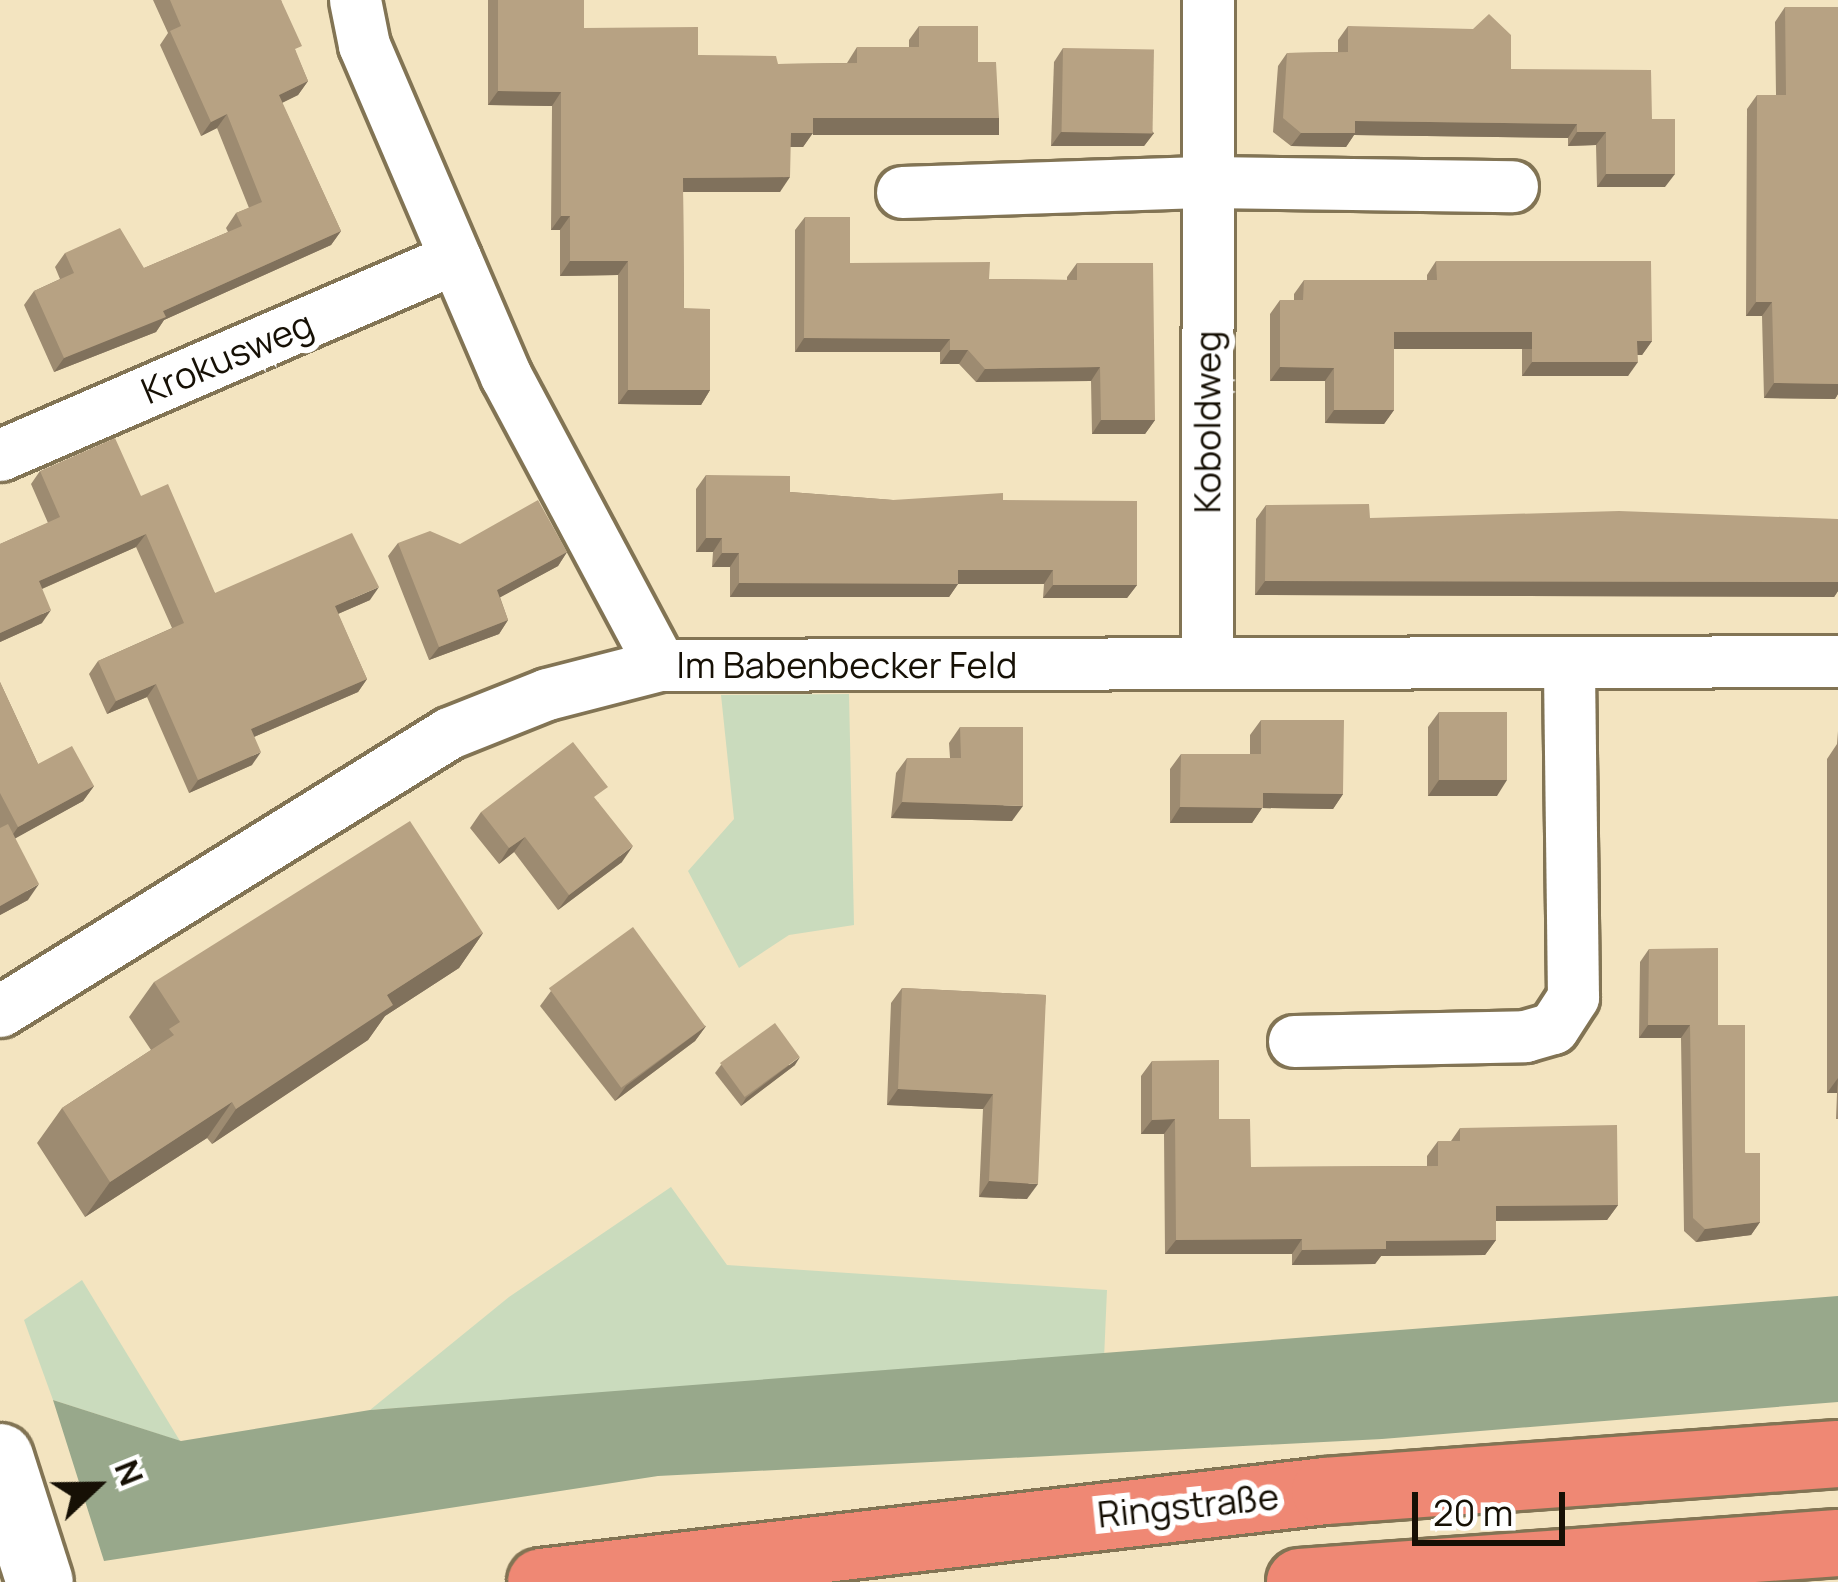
<!DOCTYPE html>
<meta charset="utf-8">
<style>
body{margin:0}
#map{position:relative;width:1838px;height:1582px;overflow:hidden;background:#f3e4c0;font-family:Manrope,sans-serif}
div>[style]{position:absolute}
[style*='--x']{left:calc(var(--x)*1px);top:calc(var(--y)*1px);width:calc(var(--w)*1px);rotate:calc(var(--a)*1deg)}
.green>*{inset:0;background:#cadbbd}
.forest>*{inset:0;background:#98a88b}
.roads{filter:drop-shadow(3px 0 #827454) drop-shadow(-3px 0 #827454) drop-shadow(0 3px #827454) drop-shadow(0 -3px #827454)}
.minor>*{height:51px;margin:-25.5px;padding:0 25.5px;transform-origin:25.5px;border-radius:25.5px;background:#fff}
.secondary>*{height:66px;margin:-33px;padding:0 33px;transform-origin:33px;border-radius:33px;background:#fff}
.trunk>*{height:66px;margin:-33px;padding:0 33px;transform-origin:33px;border-radius:33px;background:#ef8874}
.wall>*{inset:0;background:#9d8b71}
.shaded-wall>*{inset:0;background:#80715c;transform-origin:0 0}
.building>*{inset:0;background:#b7a283;transform-origin:0 0}
span{translate:-50% -50%;white-space:nowrap;text-align:center;line-height:1.15;-webkit-text-stroke:12px #fff;paint-order:stroke}
.street-label{font-size:36px;color:#161005}
.north{position:absolute;left:36px;top:1426px;width:120px;height:120px;-webkit-text-stroke:9px #fff;paint-order:stroke;rotate:68deg;font-size:33px;font-weight:700;line-height:48px;text-align:center;color:#161005}
.north::after{content:'';display:block;margin:auto;width:42px;height:54px;background:#161005;clip-path:polygon(50% 0,100% 100%,50% 72%,0 100%)}
.scale{position:absolute;left:1412px;top:1492px;width:153px;height:54px;box-sizing:border-box;border:6px solid #161005;border-top:0;padding-left:15px;font-size:36px;line-height:42px;white-space:nowrap;color:#161005;-webkit-text-stroke:9px #fff;paint-order:stroke}
</style>
<div id="map">
<div class="green">
<i style="clip-path:polygon(849px 694px,854px 925px,789px 935px,739px 968px,688px 871px,734px 819px,721px 695px)"></i>
<i style="clip-path:polygon(671px 1187px,727px 1265px,1107px 1290px,1104px 1359px,370px 1410px,509px 1297px)"></i>
<i style="clip-path:polygon(82px 1280px,180px 1441px,53px 1400px,24px 1320px)"></i>
</div>
<div class="forest">
<i style="clip-path:polygon(1838px 1296px,1838px 1402px,1382px 1439px,658px 1476px,104px 1561px,53px 1400px,181px 1441px,370px 1410px)"></i>
</div>
<div class="roads">
<div class="minor">
<i style="--x:355;--y:0;--w:46;--a:78.7"></i>
<i style="--x:364;--y:45;--w:360;--a:66.8"></i>
<i style="--x:506;--y:376;--w:327;--a:61.9"></i>
<i style="--x:902;--y:192;--w:306;--a:-1.9"></i>
<i style="--x:1208;--y:182;--w:304;--a:0.8"></i>
<i style="--x:0;--y:455;--w:496;--a:-23.4"></i>
<i style="--x:1207;--y:663;--w:663;--a:-89.91"></i>
<i style="--x:0;--y:1011;--w:528;--a:-31.76"></i>
<i style="--x:449;--y:733;--w:105;--a:-21.7"></i>
<i style="--x:547;--y:694;--w:117;--a:-14.4"></i>
<i style="--x:660;--y:665;--w:1178;--a:-0.19"></i>
<i style="--x:1294;--y:1041;--w:231;--a:-1.2"></i>
<i style="--x:1525;--y:1036;--w:29;--a:-16"></i>
<i style="--x:1553;--y:1028;--w:37;--a:-57"></i>
<i style="--x:1573;--y:997;--w:331;--a:-90.7"></i>
</div>
<div class="secondary">
<i style="--x:0;--y:1457;--w:131;--a:72.3"></i>
</div>
<div class="trunk">
<i style="--x:541;--y:1582;--w:789;--a:-6.62"></i>
<i style="--x:1325;--y:1491;--w:514;--a:-4.13"></i>
<i style="--x:1300;--y:1582;--w:539;--a:-4.15"></i>
</div>
</div>
<div class="wall">
<i style="clip-path:polygon(153px 0,281px 0,296px 53px,308px 81px,298px 95px,282px 103px,341px 231px,331px 245px,164px 320px,156px 332px,54px 372px,24px 305px,34px 291px,60px 279px,55px 267px,65px 253px,144px 268px,228px 232px,226px 228px,236px 213px,249px 208px,217px 128px,201px 136px,160px 45px,168px 33px)"></i>
<i style="clip-path:polygon(488px 0,584px 0,584px 28px,698px 55px,778px 64px,847px 63px,857px 47px,909px 47px,909px 40px,919px 26px,978px 62px,999px 118px,989px 132px,813px 132px,803px 147px,790px 147px,780px 192px,683px 192px,684px 308px,710px 390px,701px 405px,618px 404px,618px 275px,560px 276px,560px 230px,551px 230px,552px 106px,488px 105px)"></i>
<i style="clip-path:polygon(1785px 7px,1838px 7px,1838px 394px,1835px 399px,1764px 398px,1762px 316px,1746px 316px,1747px 109px,1757px 95px,1776px 95px,1775px 22px)"></i>
<i style="clip-path:polygon(1348px 26px,1511px 69px,1652px 119px,1665px 187px,1597px 187px,1596px 145px,1568px 146px,1568px 138px,1354px 135px,1346px 147px,1291px 146px,1273px 132px,1278px 66px,1287px 53px,1338px 52px,1338px 40px)"></i>
<i style="clip-path:polygon(1063px 48px,1154px 133px,1144px 146px,1051px 146px,1054px 62px)"></i>
<i style="clip-path:polygon(805px 217px,850px 263px,989px 279px,1067px 280px,1067px 277px,1077px 263px,1155px 420px,1145px 434px,1092px 434px,1091px 381px,976px 382px,959px 364px,940px 364px,940px 352px,795px 352px,795px 230px)"></i>
<i style="clip-path:polygon(1436px 261px,1652px 341px,1642px 355px,1637px 355px,1628px 376px,1522px 376px,1522px 346px,1394px 346px,1394px 410px,1384px 424px,1325px 423px,1325px 381px,1270px 381px,1270px 314px,1280px 300px,1294px 300px,1294px 294px,1304px 280px,1427px 280px,1427px 275px)"></i>
<i style="clip-path:polygon(40px 471px,141px 496px,215px 593px,370px 600px,338px 614px,367px 679px,358px 692px,254px 737px,252px 765px,189px 793px,147px 697px,107px 714px,89px 674px,98px 661px,172px 628px,136px 547px,42px 589px,42px 623px,0 642px,0 544px,48px 523px,31px 484px)"></i>
<i style="clip-path:polygon(706px 475px,790px 492px,893px 500px,1003px 500px,1137px 585px,1127px 598px,1043px 598px,1044px 584px,958px 584px,949px 597px,730px 597px,730px 567px,712px 567px,713px 552px,696px 552px,696px 489px)"></i>
<i style="clip-path:polygon(1266px 505px,1370px 518px,1838px 519px,1838px 591px,1834px 597px,1255px 595px,1256px 519px)"></i>
<i style="clip-path:polygon(398px 543px,460px 544px,567px 552px,558px 566px,500px 597px,508px 620px,499px 634px,429px 660px,388px 556px)"></i>
<i style="clip-path:polygon(0 682px,38px 764px,94px 786px,83px 801px,15px 838px,28px 900px,0 915px)"></i>
<i style="clip-path:polygon(1439px 712px,1497px 796px,1428px 796px,1428px 727px)"></i>
<i style="clip-path:polygon(1261px 720px,1343px 794px,1333px 809px,1262px 808px,1252px 823px,1170px 823px,1170px 769px,1181px 754px,1250px 754px,1250px 735px)"></i>
<i style="clip-path:polygon(960px 727px,1012px 821px,891px 818px,896px 773px,907px 758px,950px 758px,949px 743px)"></i>
<i style="clip-path:polygon(1838px 731px,1838px 1119px,1836px 1119px,1837px 1093px,1827px 1093px,1827px 759px,1837px 744px)"></i>
<i style="clip-path:polygon(598px 802px,622px 862px,558px 910px,514px 852px,499px 864px,470px 828px,481px 812px)"></i>
<i style="clip-path:polygon(483px 933px,459px 968px,385px 1016px,368px 1040px,212px 1144px,207px 1138px,85px 1217px,37px 1143px,62px 1108px,151px 1050px,129px 1017px,154px 982px)"></i>
<i style="clip-path:polygon(1649px 949px,1718px 1025px,1760px 1222px,1751px 1235px,1696px 1242px,1684px 1231px,1681px 1038px,1639px 1038px,1640px 962px)"></i>
<i style="clip-path:polygon(902px 988px,1046px 995px,1027px 1199px,979px 1197px,983px 1109px,887px 1105px,891px 1003px)"></i>
<i style="clip-path:polygon(551px 991px,706px 1026px,695px 1041px,615px 1101px,540px 1006px)"></i>
<i style="clip-path:polygon(1152px 1061px,1219px 1119px,1251px 1167px,1427px 1166px,1427px 1156px,1438px 1141px,1451px 1141px,1460px 1128px,1618px 1205px,1607px 1220px,1496px 1221px,1496px 1240px,1485px 1255px,1381px 1256px,1375px 1264px,1292px 1265px,1292px 1254px,1165px 1254px,1164px 1134px,1141px 1134px,1141px 1076px)"></i>
<i style="clip-path:polygon(721px 1065px,795px 1065px,741px 1106px,715px 1073px)"></i>
</div>
<div class="shaded-wall">
<i style="clip-path:polygon(308px 81px,298px 95px,269px 109px,279px 95px)"></i>
<i style="clip-path:polygon(498px 91px,561px 92px,552px 106px,488px 105px)"></i>
<i style="clip-path:polygon(227px 114px,217px 128px,201px 136px,211px 122px)"></i>
<i style="left:813px;top:118px;width:186px;height:17px"></i>
<i style="clip-path:polygon(1355px 121px,1577px 124px,1568px 138px,1354px 135px,1346px 147px,1291px 146px,1301px 133px)"></i>
<i style="clip-path:polygon(1061px 132px,1154px 133px,1144px 146px,1051px 146px)"></i>
<i style="clip-path:polygon(1577px 132px,1606px 132px,1596px 145px,1568px 146px)"></i>
<i style="clip-path:polygon(791px 133px,813px 133px,803px 147px,781px 147px)"></i>
<i style="clip-path:polygon(1606px 174px,1675px 174px,1665px 187px,1597px 187px)"></i>
<i style="clip-path:polygon(790px 177px,780px 192px,673px 192px,683px 178px)"></i>
<i style="clip-path:polygon(561px 216px,570px 216px,560px 230px,551px 230px)"></i>
<i style="clip-path:polygon(341px 231px,331px 245px,164px 320px,156px 332px,54px 372px,64px 358px,163px 311px)"></i>
<i style="clip-path:polygon(570px 261px,628px 261px,618px 275px,560px 276px)"></i>
<i style="clip-path:polygon(1756px 302px,1772px 302px,1762px 316px,1746px 316px)"></i>
<i style="left:1394px;top:332px;width:138px;height:17px"></i>
<i style="clip-path:polygon(804px 338px,950px 339px,940px 352px,795px 352px)"></i>
<i style="clip-path:polygon(1637px 341px,1652px 341px,1642px 355px,1627px 355px)"></i>
<i style="clip-path:polygon(950px 350px,968px 350px,959px 364px,940px 364px)"></i>
<i style="clip-path:polygon(1532px 362px,1638px 362px,1628px 376px,1522px 376px)"></i>
<i style="clip-path:polygon(1100px 367px,1091px 381px,976px 382px,985px 369px)"></i>
<i style="clip-path:polygon(1280px 367px,1334px 368px,1325px 381px,1270px 381px)"></i>
<i style="clip-path:polygon(1774px 383px,1838px 384px,1838px 394px,1835px 399px,1764px 398px)"></i>
<i style="clip-path:polygon(628px 390px,710px 390px,701px 405px,618px 404px)"></i>
<i style="clip-path:polygon(1334px 410px,1394px 410px,1384px 424px,1325px 423px)"></i>
<i style="clip-path:polygon(1101px 420px,1155px 420px,1145px 434px,1092px 434px)"></i>
<i style="clip-path:polygon(146px 534px,136px 547px,30px 594px,39px 581px)"></i>
<i style="clip-path:polygon(706px 538px,722px 538px,713px 552px,696px 552px)"></i>
<i style="clip-path:polygon(567px 552px,558px 566px,488px 604px,497px 590px)"></i>
<i style="clip-path:polygon(722px 553px,739px 553px,730px 567px,712px 567px)"></i>
<i style="clip-path:polygon(958px 570px,1053px 570px,1044px 584px,958px 584px,949px 597px,730px 597px,739px 583px)"></i>
<i style="clip-path:polygon(1265px 581px,1838px 582px,1838px 591px,1834px 597px,1255px 595px)"></i>
<i style="clip-path:polygon(1053px 585px,1137px 585px,1127px 598px,1043px 598px)"></i>
<i style="clip-path:polygon(379px 587px,370px 600px,326px 619px,335px 606px)"></i>
<i style="clip-path:polygon(51px 610px,42px 623px,0 642px,0 633px)"></i>
<i style="clip-path:polygon(508px 620px,499px 634px,429px 660px,439px 647px)"></i>
<i style="clip-path:polygon(367px 679px,358px 692px,242px 742px,251px 729px)"></i>
<i style="clip-path:polygon(156px 684px,147px 697px,107px 714px,116px 701px)"></i>
<i style="clip-path:polygon(261px 752px,252px 765px,189px 793px,198px 780px)"></i>
<i style="clip-path:polygon(1439px 780px,1507px 780px,1497px 796px,1428px 796px)"></i>
<i style="clip-path:polygon(94px 786px,83px 801px,7px 843px,18px 827px)"></i>
<i style="clip-path:polygon(1263px 793px,1343px 794px,1333px 809px,1262px 808px,1252px 823px,1170px 823px,1180px 807px)"></i>
<i style="clip-path:polygon(902px 802px,1023px 806px,1012px 821px,891px 818px)"></i>
<i style="clip-path:polygon(525px 837px,514px 852px,499px 864px,509px 848px)"></i>
<i style="clip-path:polygon(633px 846px,622px 862px,558px 910px,569px 895px)"></i>
<i style="clip-path:polygon(39px 884px,28px 900px,0 915px,0 906px)"></i>
<i style="clip-path:polygon(483px 933px,459px 968px,385px 1016px,368px 1040px,212px 1144px,236px 1109px,387px 995px)"></i>
<i style="clip-path:polygon(1648px 1025px,1690px 1025px,1681px 1038px,1639px 1038px)"></i>
<i style="clip-path:polygon(706px 1026px,695px 1041px,615px 1101px,626px 1086px)"></i>
<i style="clip-path:polygon(800px 1057px,795px 1065px,741px 1106px,746px 1098px)"></i>
<i style="clip-path:polygon(1838px 1078px,1837px 1093px,1827px 1093px)"></i>
<i style="clip-path:polygon(898px 1089px,993px 1094px,983px 1109px,887px 1105px)"></i>
<i style="clip-path:polygon(232px 1102px,207px 1138px,85px 1217px,110px 1182px)"></i>
<i style="clip-path:polygon(1175px 1119px,1164px 1134px,1141px 1134px,1152px 1120px)"></i>
<i style="clip-path:polygon(989px 1181px,1038px 1184px,1027px 1199px,979px 1197px)"></i>
<i style="clip-path:polygon(1618px 1205px,1607px 1220px,1485px 1221px,1496px 1206px)"></i>
<i style="clip-path:polygon(1760px 1222px,1751px 1235px,1696px 1242px,1705px 1229px)"></i>
<i style="clip-path:polygon(1302px 1239px,1292px 1254px,1165px 1254px,1176px 1240px)"></i>
<i style="clip-path:polygon(1496px 1240px,1485px 1255px,1381px 1256px,1375px 1264px,1292px 1265px,1302px 1250px,1386px 1241px)"></i>
</div>
<div class="building">
<i style="clip-path:polygon(170px 0,281px 0,302px 46px,295px 49px,308px 81px,279px 95px,341px 231px,163px 311px,166px 317px,64px 358px,34px 291px,74px 273px,65px 253px,120px 228px,144px 268px,242px 226px,236px 213px,262px 202px,227px 114px,211px 122px,170px 31px,181px 26px)"></i>
<i style="clip-path:polygon(498px 0,584px 0,584px 28px,698px 27px,698px 55px,776px 56px,778px 64px,857px 63px,857px 47px,919px 47px,919px 26px,978px 26px,978px 62px,996px 62px,999px 118px,813px 118px,813px 133px,791px 133px,790px 177px,683px 178px,684px 308px,710px 309px,710px 390px,628px 390px,628px 261px,570px 261px,570px 216px,561px 216px,561px 92px,498px 91px)"></i>
<i style="clip-path:polygon(1785px 7px,1838px 7px,1838px 384px,1774px 383px,1772px 302px,1756px 302px,1757px 95px,1786px 95px)"></i>
<i style="clip-path:polygon(1489px 14px,1511px 35px,1511px 69px,1651px 70px,1652px 119px,1675px 119px,1675px 174px,1606px 174px,1606px 132px,1577px 132px,1577px 124px,1355px 121px,1355px 133px,1301px 133px,1283px 118px,1287px 53px,1348px 52px,1348px 26px,1473px 29px)"></i>
<i style="left:1063px;top:48px;width:91px;height:84px;rotate:1deg"></i>
<i style="clip-path:polygon(805px 217px,850px 217px,850px 263px,990px 262px,989px 279px,1077px 280px,1077px 263px,1153px 263px,1155px 420px,1101px 420px,1100px 367px,985px 369px,968px 350px,950px 350px,950px 339px,804px 338px)"></i>
<i style="clip-path:polygon(1436px 261px,1651px 261px,1652px 341px,1637px 341px,1638px 362px,1532px 362px,1532px 332px,1394px 332px,1394px 410px,1334px 410px,1334px 368px,1280px 367px,1280px 300px,1303px 300px,1304px 280px,1437px 280px)"></i>
<i style="clip-path:polygon(115px 438px,141px 496px,168px 484px,215px 593px,352px 533px,379px 587px,335px 606px,367px 679px,251px 729px,261px 752px,198px 780px,156px 684px,116px 701px,98px 661px,184px 623px,146px 534px,39px 581px,51px 610px,0 633px,0 544px,60px 517px,40px 471px)"></i>
<i style="clip-path:polygon(706px 475px,790px 476px,790px 492px,893px 500px,1003px 493px,1003px 500px,1137px 501px,1137px 585px,1053px 585px,1053px 570px,958px 570px,958px 584px,739px 583px,739px 553px,722px 553px,722px 538px,706px 538px)"></i>
<i style="clip-path:polygon(538px 500px,567px 552px,497px 590px,508px 620px,439px 647px,398px 543px,430px 531px,460px 544px)"></i>
<i style="clip-path:polygon(1369px 504px,1370px 518px,1619px 511px,1838px 519px,1838px 582px,1265px 581px,1266px 505px)"></i>
<i style="clip-path:polygon(0 682px,38px 764px,72px 746px,94px 786px,18px 827px,0 793px)"></i>
<i style="left:1439px;top:712px;width:68px;height:68px"></i>
<i style="clip-path:polygon(1261px 720px,1344px 720px,1343px 794px,1263px 793px,1263px 808px,1180px 807px,1181px 754px,1261px 754px)"></i>
<i style="clip-path:polygon(960px 727px,1023px 727px,1023px 806px,902px 802px,907px 758px,961px 758px)"></i>
<i style="clip-path:polygon(573px 742px,608px 787px,594px 797px,633px 846px,569px 895px,525px 837px,509px 848px,481px 812px)"></i>
<i style="clip-path:polygon(410px 821px,483px 933px,387px 995px,393px 1005px,236px 1109px,232px 1102px,110px 1182px,62px 1108px,174px 1035px,169px 1029px,180px 1022px,154px 982px)"></i>
<i style="clip-path:polygon(8px 824px,39px 884px,0 906px,0 828px)"></i>
<i style="left:633px;top:927px;width:123px;height:104px;rotate:54deg"></i>
<i style="clip-path:polygon(1718px 948px,1718px 1025px,1745px 1025px,1745px 1153px,1760px 1153px,1760px 1222px,1705px 1229px,1693px 1218px,1690px 1025px,1648px 1025px,1649px 949px)"></i>
<i style="clip-path:polygon(902px 988px,1046px 995px,1038px 1184px,989px 1181px,993px 1094px,898px 1089px)"></i>
<i style="left:775px;top:1023px;width:42px;height:68px;rotate:54deg"></i>
<i style="clip-path:polygon(1219px 1060px,1219px 1119px,1250px 1119px,1251px 1167px,1438px 1166px,1438px 1141px,1460px 1141px,1460px 1128px,1617px 1125px,1618px 1205px,1496px 1206px,1496px 1240px,1386px 1241px,1386px 1249px,1302px 1250px,1302px 1239px,1176px 1240px,1175px 1119px,1152px 1120px,1152px 1061px)"></i>
</div>
<div class="street-label">
<span style="left:227px;top:357px;rotate:-23deg">Krokusweg</span>
<span style="left:1207px;top:422px;rotate:-90deg">Koboldweg</span>
<span style="left:847px;top:665px">Im Babenbecker Feld</span>
<span style="left:1188px;top:1505px;rotate:-6deg">Ringstraße</span>
</div>
<div class="north">N</div>
<div class="scale">20 m</div>
</div>
